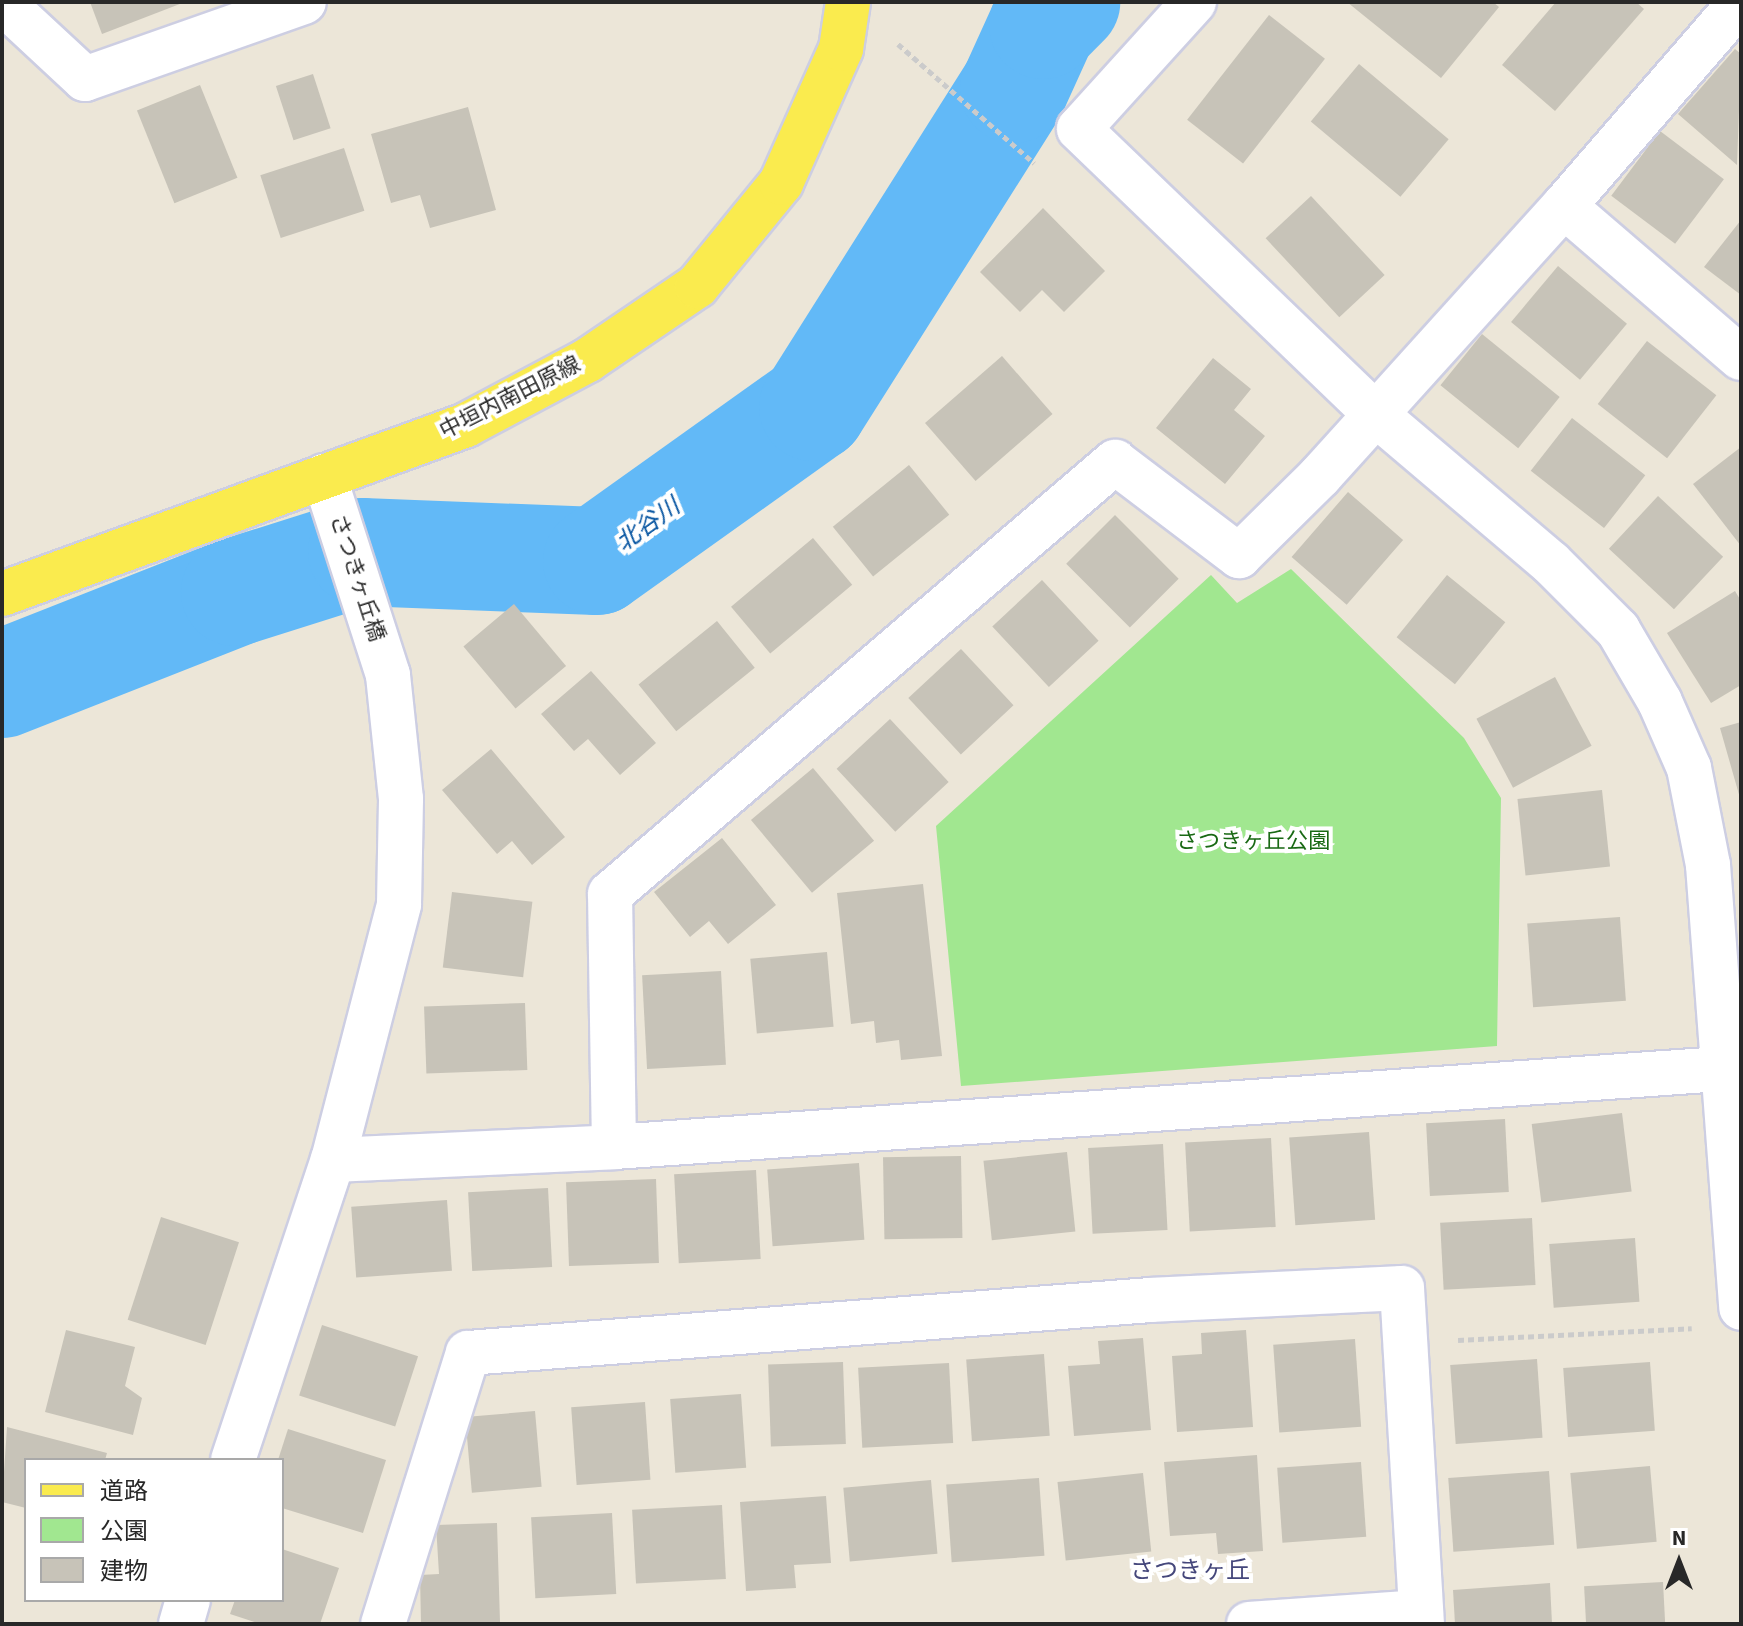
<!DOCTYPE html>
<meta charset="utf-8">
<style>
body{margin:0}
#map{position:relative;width:1743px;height:1626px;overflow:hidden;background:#ece6d8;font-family:"Source Sans 3","Noto Sans JP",sans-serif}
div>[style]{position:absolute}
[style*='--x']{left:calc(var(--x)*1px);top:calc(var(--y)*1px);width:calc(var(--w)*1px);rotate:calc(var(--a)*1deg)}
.green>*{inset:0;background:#a1e790}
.river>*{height:108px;margin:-54px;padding:0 54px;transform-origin:54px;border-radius:54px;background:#62b9f7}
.building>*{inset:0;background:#c7c3b8;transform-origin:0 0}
.path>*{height:5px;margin-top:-2.5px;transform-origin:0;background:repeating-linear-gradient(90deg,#cbcbcb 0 6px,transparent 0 10px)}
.roads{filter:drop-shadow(2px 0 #cdcee2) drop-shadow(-2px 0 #cdcee2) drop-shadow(0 2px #cdcee2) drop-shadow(0 -2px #cdcee2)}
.minor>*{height:44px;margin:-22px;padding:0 22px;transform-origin:22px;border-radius:22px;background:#fff}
.major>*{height:44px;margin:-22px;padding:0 22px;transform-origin:22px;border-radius:22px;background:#faeb4e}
span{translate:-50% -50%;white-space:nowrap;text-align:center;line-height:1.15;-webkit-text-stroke:8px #fff;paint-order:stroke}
.street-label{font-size:22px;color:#282828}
.park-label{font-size:22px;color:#196914}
.water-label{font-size:24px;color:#0453a0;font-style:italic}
.neighbourhood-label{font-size:24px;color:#45477b}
.frame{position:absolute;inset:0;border:4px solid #282828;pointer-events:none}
.legend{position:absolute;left:24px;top:1458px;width:260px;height:144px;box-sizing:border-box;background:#fff;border:2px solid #a9a9a9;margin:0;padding:10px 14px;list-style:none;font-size:24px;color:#282828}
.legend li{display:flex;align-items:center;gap:16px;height:40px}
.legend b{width:40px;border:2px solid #a9a9a9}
.north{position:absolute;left:1639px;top:1522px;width:80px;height:80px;-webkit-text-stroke:6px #fff;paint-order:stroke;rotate:0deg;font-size:22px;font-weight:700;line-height:32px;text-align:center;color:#282828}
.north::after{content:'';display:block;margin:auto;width:28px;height:36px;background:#282828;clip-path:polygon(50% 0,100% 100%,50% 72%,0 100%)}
</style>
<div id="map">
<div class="green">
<i style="clip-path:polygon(1291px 569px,1464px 738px,1501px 798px,1497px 1046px,961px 1086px,936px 826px,1211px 575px,1237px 603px)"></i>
</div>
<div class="river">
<i style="--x:2;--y:684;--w:251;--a:-21.5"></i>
<i style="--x:235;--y:592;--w:133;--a:-17.5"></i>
<i style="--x:362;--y:552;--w:235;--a:2.2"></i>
<i style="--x:597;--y:561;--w:265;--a:-35.5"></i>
<i style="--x:813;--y:407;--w:376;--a:-57.7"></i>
<i style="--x:1014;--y:89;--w:70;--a:-65.6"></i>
<i style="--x:1043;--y:25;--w:33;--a:-45"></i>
</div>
<div class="building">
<i style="clip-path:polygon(90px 2px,185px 2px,102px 34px)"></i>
<i style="clip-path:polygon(1347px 2px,1493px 2px,1499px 7px,1441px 78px)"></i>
<i style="clip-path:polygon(1556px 2px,1636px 2px,1644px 9px,1555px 111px,1502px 65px)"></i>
<i style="left:1269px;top:15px;width:71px;height:133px;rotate:38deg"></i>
<i style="clip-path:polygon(1735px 49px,1741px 54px,1737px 165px,1678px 114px)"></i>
<i style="left:1359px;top:64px;width:117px;height:75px;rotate:40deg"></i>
<i style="left:313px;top:74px;width:57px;height:39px;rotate:72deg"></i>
<i style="left:200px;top:85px;width:100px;height:68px;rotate:68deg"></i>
<i style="clip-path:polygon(468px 107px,496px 210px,430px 228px,420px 195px,391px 203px,371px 134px)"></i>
<i style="left:1660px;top:131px;width:80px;height:81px;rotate:37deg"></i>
<i style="left:344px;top:148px;width:66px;height:88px;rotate:72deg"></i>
<i style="left:1311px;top:196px;width:108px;height:62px;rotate:47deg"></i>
<i style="clip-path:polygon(1043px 208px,1105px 271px,1064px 312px,1042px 290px,1020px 312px,980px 272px)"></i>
<i style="clip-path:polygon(1741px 220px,1741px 295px,1704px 267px)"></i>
<i style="left:1558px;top:266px;width:90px;height:73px;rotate:40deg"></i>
<i style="left:1482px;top:334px;width:100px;height:66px;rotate:39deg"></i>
<i style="left:1647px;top:341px;width:88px;height:80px;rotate:38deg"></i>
<i style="left:1002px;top:356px;width:77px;height:102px;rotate:49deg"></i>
<i style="clip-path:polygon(1213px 358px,1251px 389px,1234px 410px,1265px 436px,1225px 484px,1156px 428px)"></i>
<i style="left:1572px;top:418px;width:93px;height:67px;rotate:38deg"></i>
<i style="clip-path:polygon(1741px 447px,1741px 546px,1693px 484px)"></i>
<i style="left:909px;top:465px;width:64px;height:98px;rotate:51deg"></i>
<i style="left:1348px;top:492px;width:73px;height:86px;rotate:41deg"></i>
<i style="left:1658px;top:496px;width:89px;height:72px;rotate:43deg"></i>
<i style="left:1115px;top:515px;width:90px;height:69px;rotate:45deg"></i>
<i style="left:813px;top:538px;width:61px;height:107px;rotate:50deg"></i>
<i style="left:1447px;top:575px;width:75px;height:80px;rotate:39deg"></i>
<i style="left:1042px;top:580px;width:83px;height:68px;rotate:47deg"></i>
<i style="clip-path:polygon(1735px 591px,1741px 601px,1741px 685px,1711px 703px,1667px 633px)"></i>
<i style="left:514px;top:604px;width:81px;height:66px;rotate:50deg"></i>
<i style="left:717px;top:621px;width:60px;height:101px;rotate:51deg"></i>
<i style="left:961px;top:649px;width:77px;height:72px;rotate:47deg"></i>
<i style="clip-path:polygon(591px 671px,656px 743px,620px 775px,588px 739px,574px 751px,541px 714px)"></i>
<i style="left:1555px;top:677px;width:78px;height:89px;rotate:62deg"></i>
<i style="left:890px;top:719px;width:86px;height:73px;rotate:47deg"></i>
<i style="clip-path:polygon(1741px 722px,1741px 798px,1740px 798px,1720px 728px)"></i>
<i style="clip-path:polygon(491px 749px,565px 837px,532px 865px,512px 841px,497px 854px,442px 790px)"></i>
<i style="left:813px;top:768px;width:95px;height:81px;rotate:50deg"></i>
<i style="left:1602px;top:790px;width:77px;height:85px;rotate:84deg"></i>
<i style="clip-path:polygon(722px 838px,776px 905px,728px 944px,709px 921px,690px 937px,654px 892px)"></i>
<i style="clip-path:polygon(923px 884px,942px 1056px,901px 1060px,899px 1040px,876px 1043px,874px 1021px,851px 1024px,837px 893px)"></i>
<i style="left:452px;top:892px;width:81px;height:76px;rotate:7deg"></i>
<i style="left:1620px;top:917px;width:84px;height:93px;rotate:86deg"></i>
<i style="left:827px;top:952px;width:75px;height:77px;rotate:85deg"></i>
<i style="left:721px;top:971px;width:94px;height:79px;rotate:87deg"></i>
<i style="left:525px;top:1003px;width:67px;height:101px;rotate:88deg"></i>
<i style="left:1622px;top:1113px;width:79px;height:91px;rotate:83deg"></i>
<i style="left:1505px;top:1119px;width:73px;height:79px;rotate:87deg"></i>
<i style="left:1369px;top:1132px;width:88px;height:80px;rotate:86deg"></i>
<i style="left:1271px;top:1138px;width:89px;height:86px;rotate:87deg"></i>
<i style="left:1163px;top:1144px;width:86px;height:75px;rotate:87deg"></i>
<i style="left:1067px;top:1152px;width:80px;height:84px;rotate:84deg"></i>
<i style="left:961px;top:1156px;width:82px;height:78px;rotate:89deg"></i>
<i style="left:859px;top:1163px;width:77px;height:92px;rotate:86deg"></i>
<i style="left:756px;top:1170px;width:89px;height:82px;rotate:87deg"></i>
<i style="left:656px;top:1179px;width:84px;height:90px;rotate:88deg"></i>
<i style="left:548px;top:1188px;width:79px;height:80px;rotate:87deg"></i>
<i style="left:447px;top:1200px;width:71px;height:96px;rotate:86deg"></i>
<i style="left:161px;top:1217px;width:82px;height:108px;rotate:18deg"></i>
<i style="left:1532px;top:1218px;width:67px;height:92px;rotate:87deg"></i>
<i style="left:1635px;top:1238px;width:64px;height:86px;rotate:86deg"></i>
<i style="left:322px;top:1325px;width:101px;height:74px;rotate:18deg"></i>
<i style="clip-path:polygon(66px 1330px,135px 1347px,125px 1386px,142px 1398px,133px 1435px,45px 1412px)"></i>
<i style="clip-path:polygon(1246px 1330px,1253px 1427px,1177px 1432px,1172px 1356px,1202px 1354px,1201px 1333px)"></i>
<i style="clip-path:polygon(1143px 1338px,1151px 1430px,1074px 1436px,1068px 1366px,1100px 1364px,1098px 1341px)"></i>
<i style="left:1355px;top:1339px;width:88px;height:82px;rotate:86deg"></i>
<i style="left:1044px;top:1354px;width:82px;height:78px;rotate:86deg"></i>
<i style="left:1537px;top:1359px;width:79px;height:87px;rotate:86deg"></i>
<i style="left:843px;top:1362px;width:82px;height:75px;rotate:88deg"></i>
<i style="left:1650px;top:1362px;width:69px;height:87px;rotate:86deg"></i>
<i style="left:949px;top:1363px;width:80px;height:91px;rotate:87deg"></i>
<i style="left:741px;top:1394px;width:74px;height:71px;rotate:86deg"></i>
<i style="left:645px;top:1402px;width:78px;height:74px;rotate:86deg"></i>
<i style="left:535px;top:1411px;width:76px;height:70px;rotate:85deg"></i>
<i style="clip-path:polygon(7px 1427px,107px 1453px,105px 1460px,26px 1460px,26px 1508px,2px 1502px)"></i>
<i style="clip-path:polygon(288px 1429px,386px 1460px,363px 1533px,282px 1508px,278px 1460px)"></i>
<i style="clip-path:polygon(1257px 1455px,1263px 1551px,1218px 1554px,1216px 1533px,1170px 1536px,1164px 1462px)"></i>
<i style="left:1361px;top:1462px;width:75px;height:84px;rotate:86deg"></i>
<i style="left:1650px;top:1466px;width:76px;height:80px;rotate:85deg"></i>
<i style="left:1549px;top:1471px;width:74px;height:101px;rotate:86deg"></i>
<i style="left:1143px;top:1473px;width:79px;height:86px;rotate:84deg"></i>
<i style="left:1039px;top:1478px;width:78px;height:93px;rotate:86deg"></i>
<i style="left:931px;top:1480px;width:74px;height:88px;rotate:85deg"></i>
<i style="clip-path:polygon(826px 1496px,831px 1563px,794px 1565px,796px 1588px,746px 1591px,740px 1502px)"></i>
<i style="left:722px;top:1505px;width:74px;height:90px;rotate:87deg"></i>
<i style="left:612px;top:1513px;width:81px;height:81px;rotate:87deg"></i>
<i style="clip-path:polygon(497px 1523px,500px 1622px,421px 1624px,420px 1575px,439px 1574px,436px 1525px)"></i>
<i style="clip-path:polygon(282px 1549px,339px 1568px,320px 1624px,261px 1624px,230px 1614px,235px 1600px,282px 1600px)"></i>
<i style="left:1663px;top:1582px;width:42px;height:79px;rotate:87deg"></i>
<i style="clip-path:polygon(1550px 1583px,1552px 1624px,1455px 1624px,1453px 1590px)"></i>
</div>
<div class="path">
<i style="--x:898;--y:44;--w:181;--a:41.2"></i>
<i style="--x:1458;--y:1340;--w:234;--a:-2.9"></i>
</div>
<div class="roads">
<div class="minor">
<i style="--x:2;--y:2;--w:113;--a:42.9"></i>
<i style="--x:85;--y:79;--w:232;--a:-19.4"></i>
<i style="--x:1194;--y:2;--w:171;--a:132.2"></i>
<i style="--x:1079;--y:129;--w:408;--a:43.9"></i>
<i style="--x:1373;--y:412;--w:233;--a:40.3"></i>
<i style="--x:1551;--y:563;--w:95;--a:45"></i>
<i style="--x:1618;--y:630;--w:83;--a:59.7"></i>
<i style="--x:1660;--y:702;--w:72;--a:66.3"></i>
<i style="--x:1689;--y:768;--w:99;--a:78.9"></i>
<i style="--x:1708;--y:865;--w:444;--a:85.7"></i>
<i style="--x:1564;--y:206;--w:233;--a:40.7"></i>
<i style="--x:614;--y:1147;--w:253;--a:-90.9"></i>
<i style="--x:610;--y:894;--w:665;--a:-40.55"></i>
<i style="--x:1115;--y:462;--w:156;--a:37.2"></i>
<i style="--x:1239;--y:556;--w:114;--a:-44.6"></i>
<i style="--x:1320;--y:476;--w:364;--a:-47.9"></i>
<i style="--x:1564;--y:206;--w:270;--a:-49.1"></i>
<i style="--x:333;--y:1160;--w:281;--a:-2.6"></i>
<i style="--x:614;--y:1147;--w:1110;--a:-4.03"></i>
<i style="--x:233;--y:1460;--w:316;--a:-71.6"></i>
<i style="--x:333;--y:1160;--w:264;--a:-75.5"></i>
<i style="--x:399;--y:904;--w:105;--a:-88.9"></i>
<i style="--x:401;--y:799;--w:125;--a:-96"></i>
<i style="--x:388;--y:675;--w:209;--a:-107.8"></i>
<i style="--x:181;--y:1624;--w:25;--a:-74"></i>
<i style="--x:383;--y:1624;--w:284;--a:-72.6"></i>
<i style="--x:468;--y:1353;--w:684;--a:-4.44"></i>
<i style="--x:1150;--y:1300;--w:252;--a:-2.7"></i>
<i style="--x:1402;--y:1288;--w:337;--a:86.6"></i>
<i style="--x:1249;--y:1624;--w:172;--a:-4"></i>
</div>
<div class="major">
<i style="--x:2;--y:594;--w:494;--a:-20"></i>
<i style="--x:466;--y:425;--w:138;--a:-28"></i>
<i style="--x:588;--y:360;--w:132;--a:-34.2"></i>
<i style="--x:697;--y:286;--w:133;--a:-50.8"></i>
<i style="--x:781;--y:183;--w:147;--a:-65.9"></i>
<i style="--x:841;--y:49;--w:48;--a:-81.5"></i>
</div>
</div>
<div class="street-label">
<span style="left:510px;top:398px;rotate:-27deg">中垣内南田原線</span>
<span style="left:357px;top:578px;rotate:72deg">さつきヶ丘橋</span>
</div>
<div class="park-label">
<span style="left:1253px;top:842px">さつきヶ丘公園</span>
</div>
<div class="water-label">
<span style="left:648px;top:525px;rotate:-36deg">北谷川</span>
</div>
<div class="neighbourhood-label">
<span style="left:1190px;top:1571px">さつきヶ丘</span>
</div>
<div class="frame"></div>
<ul class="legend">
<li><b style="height:10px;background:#faeb4e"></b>道路</li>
<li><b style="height:22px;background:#a1e790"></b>公園</li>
<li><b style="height:22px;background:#c7c3b8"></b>建物</li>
</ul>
<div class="north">N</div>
</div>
